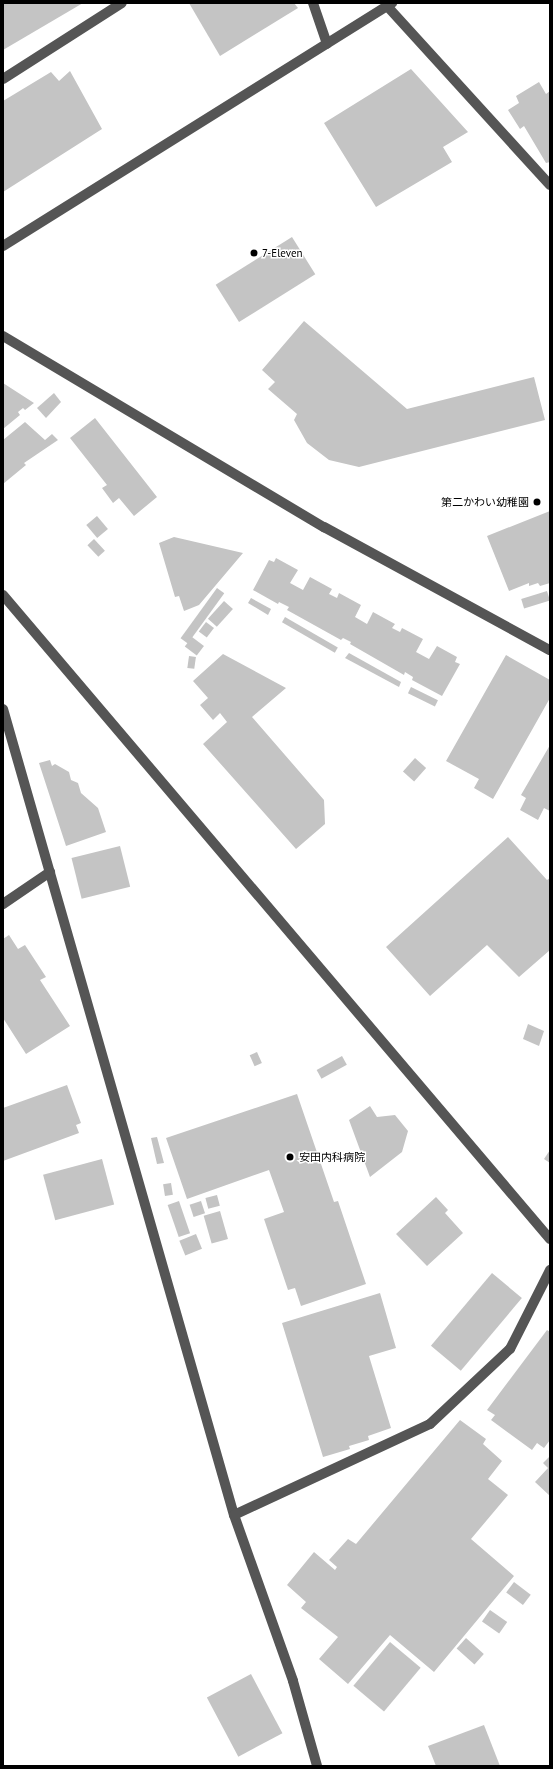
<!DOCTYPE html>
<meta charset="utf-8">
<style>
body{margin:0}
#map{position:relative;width:553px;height:1769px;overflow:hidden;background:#fff;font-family:"PT Sans","Noto Sans JP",sans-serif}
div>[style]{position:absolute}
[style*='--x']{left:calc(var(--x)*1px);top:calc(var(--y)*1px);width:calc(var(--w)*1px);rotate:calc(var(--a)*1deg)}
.building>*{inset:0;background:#c4c4c4;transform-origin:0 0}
.minor>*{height:10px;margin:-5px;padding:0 5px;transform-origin:5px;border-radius:5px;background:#555}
.dots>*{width:11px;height:11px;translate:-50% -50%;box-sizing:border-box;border:2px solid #fff;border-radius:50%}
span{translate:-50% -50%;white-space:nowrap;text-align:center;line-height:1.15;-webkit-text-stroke:3px #fff;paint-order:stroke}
.poi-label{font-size:11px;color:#000}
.left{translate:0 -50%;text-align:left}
.right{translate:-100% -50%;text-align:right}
.frame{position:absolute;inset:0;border:4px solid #000;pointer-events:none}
</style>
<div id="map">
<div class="building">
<i style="clip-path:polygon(3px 3px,83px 3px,3px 50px)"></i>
<i style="clip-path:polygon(189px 3px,294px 3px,298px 8px,220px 56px)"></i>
<i style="clip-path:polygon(411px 69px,468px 132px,443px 147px,452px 162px,376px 207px,324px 123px)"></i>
<i style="clip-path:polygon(70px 71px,102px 129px,3px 192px,3px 101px,51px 72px,59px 81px)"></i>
<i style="clip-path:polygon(539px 82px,546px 94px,550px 91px,550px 162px,546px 163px,524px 126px,520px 129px,508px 110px,519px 103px,516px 96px)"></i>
<i style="left:292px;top:237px;width:44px;height:90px;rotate:58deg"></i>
<i style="clip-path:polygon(304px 321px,407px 409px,534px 377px,545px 420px,359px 467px,329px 460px,307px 443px,294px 420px,297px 414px,268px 389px,275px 382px,262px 370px)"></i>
<i style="clip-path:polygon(3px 383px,34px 403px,25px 410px,23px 408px,18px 412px,20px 415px,3px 429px)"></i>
<i style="clip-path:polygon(54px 393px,61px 402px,46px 418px,37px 408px)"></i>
<i style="clip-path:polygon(95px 418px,157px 497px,134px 516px,119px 498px,113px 503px,102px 488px,107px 485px,70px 438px)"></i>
<i style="clip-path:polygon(25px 422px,45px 440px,52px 434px,58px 440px,24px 463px,26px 465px,3px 484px,3px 440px)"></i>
<i style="clip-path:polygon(550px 511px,550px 583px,540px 586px,538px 583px,529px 586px,529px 583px,509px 591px,487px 536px)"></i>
<i style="left:97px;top:516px;width:17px;height:14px;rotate:50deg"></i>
<i style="clip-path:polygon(174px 537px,243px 553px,199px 605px,184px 611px,179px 596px,175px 597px,159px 543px)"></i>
<i style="left:94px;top:539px;width:16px;height:9px;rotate:47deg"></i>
<i style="clip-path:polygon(276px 558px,298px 570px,290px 583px,303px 590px,310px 577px,332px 589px,329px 594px,337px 598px,339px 593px,361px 605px,355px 617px,367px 624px,373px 612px,395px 624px,392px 628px,400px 632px,402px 628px,423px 639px,416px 652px,429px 659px,437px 646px,457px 657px,455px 662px,460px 664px,442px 696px,412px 680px,413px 677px,405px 672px,404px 675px,350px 644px,351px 642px,343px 638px,341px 640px,287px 610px,289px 607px,279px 602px,278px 604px,253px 590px,269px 560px,274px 562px)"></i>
<i style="left:217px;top:588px;width:9px;height:62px;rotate:36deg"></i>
<i style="left:547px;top:591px;width:10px;height:27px;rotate:73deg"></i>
<i style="clip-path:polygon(251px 598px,271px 609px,268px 615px,248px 603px)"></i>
<i style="left:224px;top:601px;width:12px;height:24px;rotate:42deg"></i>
<i style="left:285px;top:617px;width:61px;height:6px;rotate:30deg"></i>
<i style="left:206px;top:622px;width:10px;height:12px;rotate:37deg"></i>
<i style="left:192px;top:637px;width:15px;height:12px;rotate:37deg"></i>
<i style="clip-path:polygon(349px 653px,401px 682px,399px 687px,345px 658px)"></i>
<i style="clip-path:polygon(223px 654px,286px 688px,252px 717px,324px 800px,325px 824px,296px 849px,203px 744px,227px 722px,220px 713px,213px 720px,200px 705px,208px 698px,193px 681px)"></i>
<i style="clip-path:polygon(506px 655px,550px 680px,550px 698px,493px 799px,474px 788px,479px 779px,446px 761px)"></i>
<i style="left:189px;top:656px;width:7px;height:12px;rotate:8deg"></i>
<i style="left:411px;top:687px;width:30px;height:7px;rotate:26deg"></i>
<i style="clip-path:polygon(550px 745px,550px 811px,544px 808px,538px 820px,520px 810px,526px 798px,521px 795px)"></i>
<i style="left:415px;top:758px;width:15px;height:18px;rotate:42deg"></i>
<i style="clip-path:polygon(50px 760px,52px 766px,55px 764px,69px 772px,71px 780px,78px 783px,81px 793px,98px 808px,106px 832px,66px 846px,39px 763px)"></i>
<i style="clip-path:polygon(508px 837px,547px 880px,550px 878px,550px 950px,519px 977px,487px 945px,430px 996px,386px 947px)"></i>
<i style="left:120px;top:846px;width:42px;height:50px;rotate:76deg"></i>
<i style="clip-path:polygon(9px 935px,18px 949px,25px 945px,46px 977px,40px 980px,70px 1026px,26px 1054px,3px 1018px,3px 939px)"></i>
<i style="clip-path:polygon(528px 1024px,544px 1031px,539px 1046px,523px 1039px)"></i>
<i style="left:257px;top:1052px;width:12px;height:8px;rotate:66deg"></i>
<i style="left:342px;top:1056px;width:10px;height:29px;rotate:61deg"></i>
<i style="clip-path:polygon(67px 1085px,81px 1123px,76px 1125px,79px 1133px,3px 1161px,3px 1108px)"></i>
<i style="clip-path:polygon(297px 1094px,334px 1202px,338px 1201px,366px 1284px,301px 1306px,295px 1288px,288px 1290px,264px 1219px,284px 1212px,269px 1170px,187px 1199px,166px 1138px)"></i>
<i style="clip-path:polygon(370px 1106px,377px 1117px,395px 1115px,408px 1131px,402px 1152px,370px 1177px,349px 1120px)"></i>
<i style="clip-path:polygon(157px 1137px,164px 1163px,157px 1164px,151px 1138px)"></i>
<i style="clip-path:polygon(550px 1150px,550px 1163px,544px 1159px)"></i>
<i style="left:102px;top:1159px;width:47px;height:61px;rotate:75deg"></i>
<i style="left:171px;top:1183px;width:12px;height:8px;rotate:81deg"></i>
<i style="left:217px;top:1195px;width:11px;height:12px;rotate:75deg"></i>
<i style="clip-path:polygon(436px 1197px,448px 1210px,445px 1213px,463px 1233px,427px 1266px,396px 1234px)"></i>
<i style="left:179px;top:1201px;width:34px;height:12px;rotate:71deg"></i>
<i style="left:201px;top:1201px;width:13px;height:12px;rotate:72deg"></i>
<i style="left:220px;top:1211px;width:29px;height:17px;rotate:74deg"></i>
<i style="left:196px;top:1234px;width:16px;height:18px;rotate:68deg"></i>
<i style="left:492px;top:1273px;width:39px;height:95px;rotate:40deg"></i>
<i style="clip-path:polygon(380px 1293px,396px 1348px,369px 1356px,391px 1428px,368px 1436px,369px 1440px,349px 1446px,350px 1449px,323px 1457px,282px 1323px)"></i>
<i style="clip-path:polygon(547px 1330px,550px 1332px,550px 1440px,544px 1448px,537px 1443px,532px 1450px,491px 1420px,495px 1415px,487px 1410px)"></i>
<i style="clip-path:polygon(460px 1420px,486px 1439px,483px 1444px,502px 1461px,488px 1479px,508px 1495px,471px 1539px,514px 1576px,434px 1672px,390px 1635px,348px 1684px,319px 1659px,338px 1637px,301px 1608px,306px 1602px,287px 1585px,314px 1552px,335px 1570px,337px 1567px,329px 1560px,348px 1539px,356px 1544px)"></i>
<i style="clip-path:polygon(550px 1456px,550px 1496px,535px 1482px,548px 1468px,543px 1463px)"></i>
<i style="left:514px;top:1582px;width:21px;height:13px;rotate:37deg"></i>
<i style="left:490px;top:1610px;width:21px;height:14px;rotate:35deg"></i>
<i style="left:466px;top:1638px;width:24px;height:14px;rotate:42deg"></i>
<i style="left:390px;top:1642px;width:40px;height:57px;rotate:40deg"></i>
<i style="left:251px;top:1674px;width:67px;height:50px;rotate:62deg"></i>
<i style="clip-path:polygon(484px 1725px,500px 1766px,436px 1766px,428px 1746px)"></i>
</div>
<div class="minor">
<i style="--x:313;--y:3;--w:43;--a:71.1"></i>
<i style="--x:387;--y:6;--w:242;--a:47.7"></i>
<i style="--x:3;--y:79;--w:141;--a:-32.6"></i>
<i style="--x:3;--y:246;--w:459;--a:-32"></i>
<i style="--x:3;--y:336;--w:374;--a:30.8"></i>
<i style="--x:324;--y:527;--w:257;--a:28.6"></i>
<i style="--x:3;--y:595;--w:845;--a:49.66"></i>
<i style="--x:3;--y:709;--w:838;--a:74.01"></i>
<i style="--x:234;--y:1515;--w:176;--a:70.4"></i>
<i style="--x:293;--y:1681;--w:88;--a:74.2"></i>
<i style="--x:3;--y:904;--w:57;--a:-34.2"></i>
<i style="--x:234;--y:1515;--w:216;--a:-24.9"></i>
<i style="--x:430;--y:1424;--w:110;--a:-43.2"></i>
<i style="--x:510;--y:1349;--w:89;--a:-63.1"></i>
</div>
<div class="dots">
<i style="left:254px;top:253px;background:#000"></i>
<i style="left:537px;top:502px;background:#000"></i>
<i style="left:290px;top:1157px;background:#000"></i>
</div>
<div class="poi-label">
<span class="left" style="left:262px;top:253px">7-Eleven</span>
<span class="right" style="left:529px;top:502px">第二かわい幼稚園</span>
<span class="left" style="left:299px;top:1157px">安田内科病院</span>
</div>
<div class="frame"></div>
</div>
